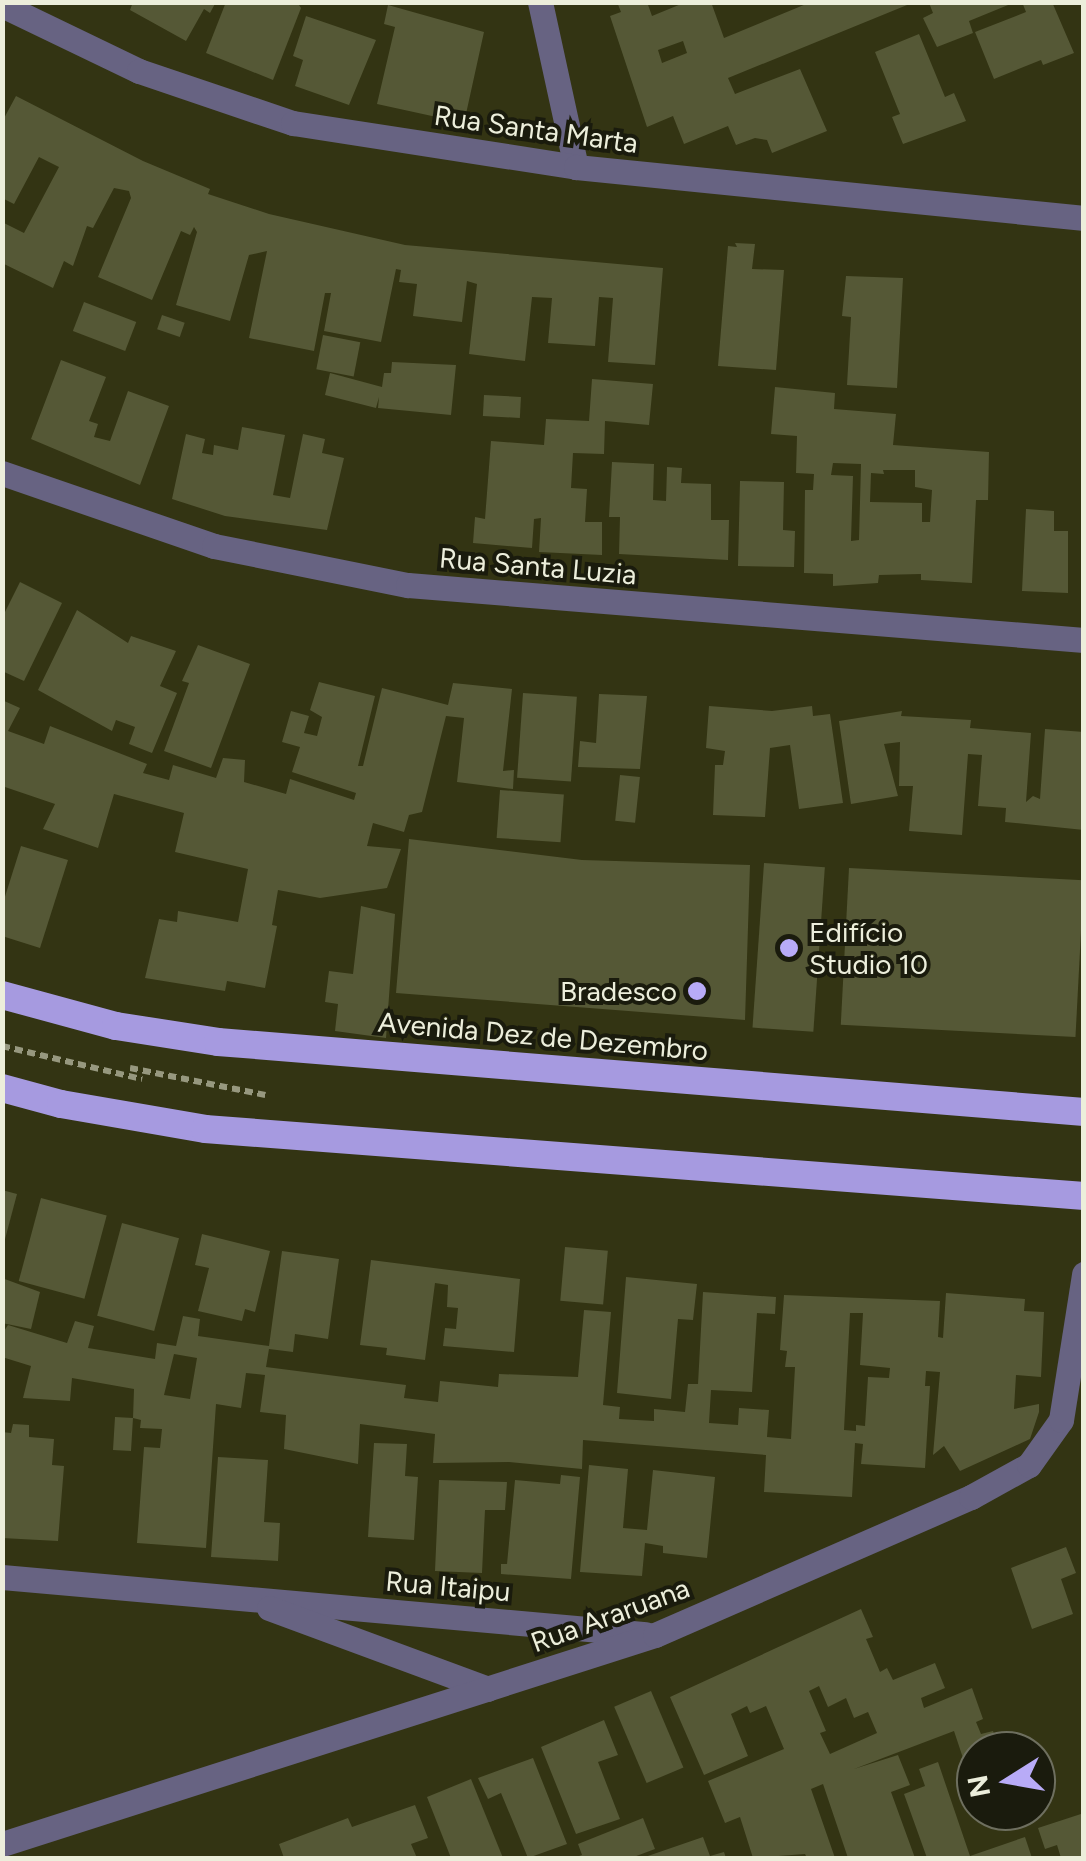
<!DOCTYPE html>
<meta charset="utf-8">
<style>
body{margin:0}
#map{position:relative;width:1086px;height:1861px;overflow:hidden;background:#333413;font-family:Figtree,sans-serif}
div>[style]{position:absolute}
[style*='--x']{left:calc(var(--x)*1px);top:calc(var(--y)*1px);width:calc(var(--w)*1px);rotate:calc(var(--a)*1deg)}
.building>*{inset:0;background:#555836;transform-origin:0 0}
.path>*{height:6px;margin-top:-3px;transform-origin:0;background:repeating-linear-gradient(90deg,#97987f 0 8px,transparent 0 13px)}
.minor>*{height:25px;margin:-12.5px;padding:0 12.5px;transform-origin:12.5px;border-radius:12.5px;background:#676382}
.trunk>*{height:28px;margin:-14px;padding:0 14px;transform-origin:14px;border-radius:14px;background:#a69ae0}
.dots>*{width:28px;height:28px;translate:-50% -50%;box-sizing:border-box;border:5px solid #1a1b0d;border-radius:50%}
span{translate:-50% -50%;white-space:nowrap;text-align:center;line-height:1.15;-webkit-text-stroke:8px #1a1b0d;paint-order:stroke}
.street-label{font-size:28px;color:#eceedb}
.poi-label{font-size:28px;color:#eceedb}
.left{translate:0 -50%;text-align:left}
.right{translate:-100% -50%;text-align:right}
.frame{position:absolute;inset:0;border:5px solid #eceedb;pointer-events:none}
.north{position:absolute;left:956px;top:1731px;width:100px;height:100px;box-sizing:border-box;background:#1a1b0d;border:2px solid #6e6f5f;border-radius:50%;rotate:259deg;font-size:28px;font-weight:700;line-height:40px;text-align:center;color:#eceedb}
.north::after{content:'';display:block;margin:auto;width:35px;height:45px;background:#b8abf7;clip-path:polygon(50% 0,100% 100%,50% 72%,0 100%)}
</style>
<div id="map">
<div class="building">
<i style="clip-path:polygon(133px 2px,216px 2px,210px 13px,204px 9px,186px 41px,130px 10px)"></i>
<i style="clip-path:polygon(226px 2px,297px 2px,301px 8px,273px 80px,206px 53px)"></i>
<i style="clip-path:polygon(evenodd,617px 2px,647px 2px,652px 16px,686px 2px,711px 2px,724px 38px,811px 2px,912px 3px,728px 78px,735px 94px,800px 69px,827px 131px,772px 153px,767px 140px,755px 138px,736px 145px,728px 126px,684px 144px,673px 116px,647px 127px,610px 16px,621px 12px,617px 2px,683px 41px,687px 53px,662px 63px,658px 50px,683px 41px)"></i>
<i style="clip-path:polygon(1022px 2px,1052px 2px,1074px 53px,1043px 65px,1041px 60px,994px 79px,975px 32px,1026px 12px)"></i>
<i style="clip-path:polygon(929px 3px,1013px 3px,969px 21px,973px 33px,937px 47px,923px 18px,933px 13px)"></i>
<i style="clip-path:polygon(388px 5px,484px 32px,464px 123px,377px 104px,395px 27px,384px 24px)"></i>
<i style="clip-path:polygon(306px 16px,376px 40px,349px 105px,295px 86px,303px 60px,293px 56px)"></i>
<i style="clip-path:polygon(919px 34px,945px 97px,954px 93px,966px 121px,903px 144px,892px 117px,900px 114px,875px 52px)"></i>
<i style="clip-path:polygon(16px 96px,143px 161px,210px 189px,208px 194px,269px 214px,405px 245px,663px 268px,655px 365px,608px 362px,613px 298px,599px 297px,595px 346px,548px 343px,552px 298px,532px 297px,525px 361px,469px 354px,477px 284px,467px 281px,462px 322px,413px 316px,417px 284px,399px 282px,401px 270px,396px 269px,381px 342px,324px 331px,331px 293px,325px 293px,314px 351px,249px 338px,267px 251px,249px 255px,230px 321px,176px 305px,197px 232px,194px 227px,190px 235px,181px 231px,152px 300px,98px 277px,131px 198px,129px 191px,114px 188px,93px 228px,87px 226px,73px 266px,64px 261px,53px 288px,2px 263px,2px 222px,24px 233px,59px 167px,39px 157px,14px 204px,2px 198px,2px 122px)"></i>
<i style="clip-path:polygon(735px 243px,755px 244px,752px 269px,784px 270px,776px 370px,718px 366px,728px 246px,737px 247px)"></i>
<i style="clip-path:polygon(846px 276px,903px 278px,897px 388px,847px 385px,851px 317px,842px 316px)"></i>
<i style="left:84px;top:302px;width:56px;height:31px;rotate:21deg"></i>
<i style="left:162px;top:315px;width:24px;height:15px;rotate:19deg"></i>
<i style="left:323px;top:335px;width:38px;height:35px;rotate:11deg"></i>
<i style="clip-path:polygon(61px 360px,106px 377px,89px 421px,98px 424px,94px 437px,110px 441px,128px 391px,169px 406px,140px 485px,31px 439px)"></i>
<i style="clip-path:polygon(392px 362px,456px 365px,451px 415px,378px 408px,379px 397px,376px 408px,325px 395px,330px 373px,382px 387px,384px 373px,391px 373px)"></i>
<i style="clip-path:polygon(592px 379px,653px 384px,649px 425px,605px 421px,604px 454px,573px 453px,571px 488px,587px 489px,585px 522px,602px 522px,602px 555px,539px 552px,541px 518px,534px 519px,532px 548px,473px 543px,475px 517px,485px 519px,491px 441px,544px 445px,546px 419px,589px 421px)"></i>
<i style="clip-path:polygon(evenodd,775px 387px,835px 393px,834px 409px,896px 414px,893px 445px,989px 452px,988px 500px,976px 500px,972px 583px,921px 580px,921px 574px,879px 575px,878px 583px,833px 586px,833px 574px,804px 573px,805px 490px,813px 490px,814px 474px,796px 473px,797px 436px,771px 434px,775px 387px,833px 463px,861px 464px,859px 540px,851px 541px,853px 476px,831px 475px,833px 463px,775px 387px,883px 470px,915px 470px,915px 487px,932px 490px,930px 522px,922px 522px,922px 503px,870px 502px,871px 473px,884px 474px,883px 470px)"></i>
<i style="left:484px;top:395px;width:37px;height:21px;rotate:3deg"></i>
<i style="clip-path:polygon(242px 427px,285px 435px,273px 495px,290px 498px,303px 434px,325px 439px,322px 453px,344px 458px,327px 530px,225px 516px,172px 499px,186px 434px,205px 439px,202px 453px,213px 455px,214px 445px,238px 450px)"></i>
<i style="clip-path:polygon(612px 462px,654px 464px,653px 500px,666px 501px,667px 467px,682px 468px,681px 483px,711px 484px,711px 520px,729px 520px,728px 560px,619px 554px,620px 517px,609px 517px)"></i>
<i style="clip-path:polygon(740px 481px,784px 482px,783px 530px,795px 531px,794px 567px,738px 566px)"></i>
<i style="clip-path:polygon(1026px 509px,1054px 511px,1054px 531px,1068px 531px,1068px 593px,1022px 591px)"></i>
<i style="clip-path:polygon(20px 582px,62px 603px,24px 681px,2px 671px,2px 618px)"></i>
<i style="clip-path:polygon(77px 610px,128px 643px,131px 636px,176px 651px,160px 686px,177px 693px,152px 753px,129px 744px,135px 727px,116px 720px,112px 731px,38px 690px)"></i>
<i style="clip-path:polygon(198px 645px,250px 664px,211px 768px,164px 751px,189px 683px,182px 681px)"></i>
<i style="clip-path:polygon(319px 682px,375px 696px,358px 766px,363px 766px,382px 688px,448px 705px,453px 683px,512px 689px,503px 771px,514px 770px,513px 789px,457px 782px,464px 718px,446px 716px,422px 812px,409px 815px,404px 832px,373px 823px,367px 846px,401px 849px,387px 888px,320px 898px,278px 890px,272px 925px,277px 926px,265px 988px,227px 981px,225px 991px,145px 978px,159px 919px,177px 922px,178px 911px,238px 922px,248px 869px,175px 852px,184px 813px,114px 794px,98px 848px,43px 829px,55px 804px,2px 786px,2px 700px,20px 708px,8px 731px,44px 744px,50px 726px,147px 764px,143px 773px,169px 780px,173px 765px,216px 778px,223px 758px,245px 760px,244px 782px,286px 794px,290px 779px,354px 800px,356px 793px,292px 772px,300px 747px,282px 742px,291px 711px,309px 716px,304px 733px,317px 736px,322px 717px,310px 710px)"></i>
<i style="left:523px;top:693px;width:54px;height:85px;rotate:4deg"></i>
<i style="clip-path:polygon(599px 694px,647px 696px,640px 769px,578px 767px,580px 741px,596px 743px)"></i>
<i style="clip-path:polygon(709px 706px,772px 711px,812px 706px,813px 716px,830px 714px,843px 803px,799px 809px,790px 745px,770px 748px,765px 817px,713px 815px,715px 765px,723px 765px,725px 751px,706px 748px)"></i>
<i style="clip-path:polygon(902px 711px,901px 716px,971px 720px,970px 728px,1031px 733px,1026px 802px,1033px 796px,1040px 799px,1045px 729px,1084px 732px,1084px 830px,1005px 822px,1006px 808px,978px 806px,982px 755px,968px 754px,962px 835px,909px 831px,913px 786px,899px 786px,900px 742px,884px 744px,898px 796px,851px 804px,839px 721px)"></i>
<i style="left:620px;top:775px;width:20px;height:46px;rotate:6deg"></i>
<i style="left:500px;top:790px;width:64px;height:48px;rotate:4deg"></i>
<i style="clip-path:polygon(409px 839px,582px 860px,750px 865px,745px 1020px,396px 993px)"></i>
<i style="clip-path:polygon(21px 846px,68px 860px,40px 948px,2px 936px,2px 906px)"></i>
<i style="left:764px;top:863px;width:61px;height:165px;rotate:4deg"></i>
<i style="left:849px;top:868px;width:235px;height:157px;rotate:3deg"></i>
<i style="clip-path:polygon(361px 906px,395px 914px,386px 1038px,335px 1031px,338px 1004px,325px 1002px,329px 971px,353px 974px)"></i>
<i style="clip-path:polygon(2px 1190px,17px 1194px,4px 1243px,2px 1243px)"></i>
<i style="left:41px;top:1198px;width:68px;height:86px;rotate:15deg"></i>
<i style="left:122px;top:1223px;width:59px;height:96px;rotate:15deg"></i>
<i style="clip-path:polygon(202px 1234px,270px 1251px,255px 1312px,245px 1309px,242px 1321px,198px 1311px,209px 1268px,195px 1265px)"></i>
<i style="left:565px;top:1247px;width:43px;height:54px;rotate:5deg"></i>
<i style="clip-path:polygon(evenodd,282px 1251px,339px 1259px,328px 1339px,295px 1334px,293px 1352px,269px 1349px,266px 1367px,406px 1385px,404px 1398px,438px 1402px,440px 1381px,498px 1387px,499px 1374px,578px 1377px,584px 1310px,611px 1312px,603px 1405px,620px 1407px,619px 1419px,654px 1421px,654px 1409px,685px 1412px,688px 1384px,698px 1384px,703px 1292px,776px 1297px,775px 1314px,757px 1313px,752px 1392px,711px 1390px,709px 1423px,738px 1425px,739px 1408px,769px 1410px,767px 1437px,791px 1439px,795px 1367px,785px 1367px,787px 1351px,780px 1350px,784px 1295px,940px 1301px,938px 1337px,943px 1338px,946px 1293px,1025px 1299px,1024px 1311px,1044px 1312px,1041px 1377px,1016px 1375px,1014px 1409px,1039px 1404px,1039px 1412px,1030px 1439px,960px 1471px,944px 1446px,933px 1455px,940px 1372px,926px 1371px,925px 1386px,930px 1386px,925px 1468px,861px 1464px,863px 1444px,855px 1443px,852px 1497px,764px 1492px,766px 1455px,583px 1440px,582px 1469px,509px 1462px,433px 1463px,435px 1434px,360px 1424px,358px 1464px,284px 1449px,286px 1415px,260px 1412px,265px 1375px,246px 1373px,241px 1408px,216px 1404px,206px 1548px,137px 1543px,144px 1447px,160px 1448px,162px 1429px,140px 1428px,141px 1420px,133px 1418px,131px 1451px,113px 1450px,115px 1417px,133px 1418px,134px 1389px,72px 1378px,70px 1401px,23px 1398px,31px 1366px,2px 1357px,2px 1334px,8px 1325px,67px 1343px,75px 1321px,94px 1326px,88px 1348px,155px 1359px,157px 1343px,176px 1346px,183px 1316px,200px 1319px,198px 1336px,269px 1346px,282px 1251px,850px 1313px,863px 1313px,860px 1365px,890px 1368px,889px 1378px,868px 1377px,865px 1426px,856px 1425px,856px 1431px,844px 1430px,850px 1313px,282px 1251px,174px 1354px,197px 1358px,190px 1399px,164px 1395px,174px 1354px)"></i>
<i style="clip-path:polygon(371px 1260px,520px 1279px,514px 1352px,443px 1346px,445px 1328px,456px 1329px,458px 1308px,447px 1307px,448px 1285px,435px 1283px,425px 1360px,386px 1355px,387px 1348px,360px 1345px)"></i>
<i style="clip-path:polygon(626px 1277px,697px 1284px,693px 1320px,678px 1319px,671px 1399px,617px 1393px)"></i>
<i style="clip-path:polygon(2px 1278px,40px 1292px,31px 1329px,2px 1323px)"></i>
<i style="clip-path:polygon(13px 1424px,29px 1425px,29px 1437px,54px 1439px,52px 1465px,64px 1466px,58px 1541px,2px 1538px,2px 1432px,11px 1433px)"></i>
<i style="clip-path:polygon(374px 1443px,407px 1444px,405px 1476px,418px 1477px,414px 1540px,368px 1537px)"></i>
<i style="clip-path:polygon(218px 1457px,268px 1460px,264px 1522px,280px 1523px,278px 1561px,211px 1557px)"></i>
<i style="clip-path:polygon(589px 1465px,628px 1469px,623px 1528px,647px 1530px,653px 1470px,715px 1477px,707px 1558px,663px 1553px,663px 1546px,645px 1543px,642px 1576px,580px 1572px)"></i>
<i style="clip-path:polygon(561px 1475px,580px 1477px,571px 1579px,501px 1574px,501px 1564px,507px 1564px,515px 1480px,560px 1484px)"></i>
<i style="clip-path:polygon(439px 1480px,507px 1482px,505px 1510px,485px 1510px,482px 1573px,435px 1571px)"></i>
<i style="clip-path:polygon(1066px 1547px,1076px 1573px,1061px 1579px,1073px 1614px,1032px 1629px,1011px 1568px)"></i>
<i style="clip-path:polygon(evenodd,861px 1609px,873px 1637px,866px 1639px,880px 1672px,887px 1668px,893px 1680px,935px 1663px,945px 1688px,921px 1698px,924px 1708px,972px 1688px,983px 1719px,976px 1722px,981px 1734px,993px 1731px,1001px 1751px,976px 1751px,975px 1794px,954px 1731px,854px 1769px,898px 1755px,910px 1785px,891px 1792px,915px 1858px,848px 1858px,823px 1784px,811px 1789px,835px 1858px,807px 1858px,805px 1854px,753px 1858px,740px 1817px,725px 1823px,708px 1781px,784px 1749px,766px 1706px,750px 1713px,747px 1706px,731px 1714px,748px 1756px,704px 1775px,670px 1697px,861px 1609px,819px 1686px,828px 1707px,846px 1698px,854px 1718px,868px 1712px,877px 1733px,830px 1754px,820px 1733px,826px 1731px,809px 1691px,819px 1686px)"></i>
<i style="left:651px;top:1691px;width:83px;height:40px;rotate:67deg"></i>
<i style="clip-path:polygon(604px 1720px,618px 1755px,598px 1762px,620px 1819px,576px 1834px,541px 1747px)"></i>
<i style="clip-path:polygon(533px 1758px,567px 1844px,528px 1858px,501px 1793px,488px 1799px,478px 1778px)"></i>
<i style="clip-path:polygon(938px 1762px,970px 1856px,1025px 1837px,1032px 1858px,927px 1858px,904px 1794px,925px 1786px,919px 1769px)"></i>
<i style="clip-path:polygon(471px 1779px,503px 1858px,451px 1858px,427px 1797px)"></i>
<i style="clip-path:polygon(415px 1805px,428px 1838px,411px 1844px,417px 1858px,284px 1858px,279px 1844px,348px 1818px,352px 1827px)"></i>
<i style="clip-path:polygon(1084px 1813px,1084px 1858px,1061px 1858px,1057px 1845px,1045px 1849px,1038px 1828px)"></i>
<i style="clip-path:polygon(643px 1818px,655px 1849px,631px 1858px,573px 1858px,582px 1855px,578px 1844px)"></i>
<i style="clip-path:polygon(703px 1837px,710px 1856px,724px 1852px,726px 1858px,642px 1858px)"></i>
</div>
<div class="path">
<i style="--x:2;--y:1046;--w:144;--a:13.3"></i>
<i style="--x:130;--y:1068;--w:138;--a:11.3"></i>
</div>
<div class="minor">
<i style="--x:540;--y:2;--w:169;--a:77.7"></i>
<i style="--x:2;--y:5;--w:152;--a:25.7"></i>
<i style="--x:139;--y:71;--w:163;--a:18.7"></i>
<i style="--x:293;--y:123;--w:286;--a:8.8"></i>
<i style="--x:576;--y:167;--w:511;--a:5.73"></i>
<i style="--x:2;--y:473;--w:224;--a:19"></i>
<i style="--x:214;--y:546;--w:198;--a:11.4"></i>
<i style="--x:408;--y:585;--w:678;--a:4.65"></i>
<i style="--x:2;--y:1577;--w:646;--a:5.07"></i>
<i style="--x:269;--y:1608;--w:233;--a:20.3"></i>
<i style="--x:2;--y:1844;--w:686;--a:-17.75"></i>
<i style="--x:655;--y:1635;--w:345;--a:-23.6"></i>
<i style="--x:971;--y:1497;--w:66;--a:-28.9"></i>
<i style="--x:1029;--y:1465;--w:55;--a:-54.6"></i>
<i style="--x:1061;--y:1420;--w:148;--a:-81"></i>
</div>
<div class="trunk">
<i style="--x:2;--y:995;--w:118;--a:15.2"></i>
<i style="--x:116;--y:1026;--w:103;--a:8.9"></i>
<i style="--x:218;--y:1042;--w:869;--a:4.62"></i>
<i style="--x:2;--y:1088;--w:61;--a:15.2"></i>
<i style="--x:61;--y:1104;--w:146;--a:9.8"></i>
<i style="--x:205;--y:1129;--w:882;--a:4.36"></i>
</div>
<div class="dots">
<i style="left:789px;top:948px;background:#b8abf7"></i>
<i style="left:697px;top:991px;background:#b8abf7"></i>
</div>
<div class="street-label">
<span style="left:536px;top:129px;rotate:8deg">Rua Santa Marta</span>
<span style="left:538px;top:566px;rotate:5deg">Rua Santa Luzia</span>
<span style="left:543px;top:1036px;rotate:5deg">Avenida Dez de Dezembro</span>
<span style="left:448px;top:1586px;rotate:5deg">Rua Itaipu</span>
<span style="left:610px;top:1615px;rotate:-20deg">Rua Araruana</span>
</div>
<div class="poi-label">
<span class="left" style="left:809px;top:948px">Edifício<br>Studio 10</span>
<span class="right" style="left:677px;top:991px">Bradesco</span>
</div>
<div class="frame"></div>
<div class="north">N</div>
</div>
